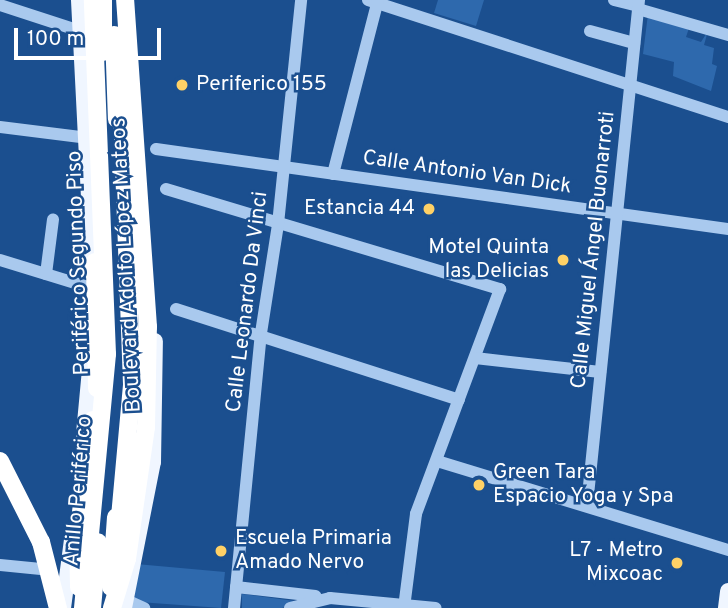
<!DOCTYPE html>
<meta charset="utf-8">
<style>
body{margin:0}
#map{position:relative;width:728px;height:608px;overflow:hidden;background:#1b4f8f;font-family:Overpass,sans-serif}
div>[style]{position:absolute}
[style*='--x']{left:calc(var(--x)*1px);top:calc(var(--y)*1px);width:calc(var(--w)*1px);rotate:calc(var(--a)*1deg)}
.green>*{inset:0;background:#2e69ad}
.minor>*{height:12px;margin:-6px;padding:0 6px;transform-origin:6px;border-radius:6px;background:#a9c9ee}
.major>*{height:16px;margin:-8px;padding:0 8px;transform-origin:8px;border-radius:8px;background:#f0f6ff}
.highway>*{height:18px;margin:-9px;padding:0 9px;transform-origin:9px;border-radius:9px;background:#fff}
.highway-bridge>*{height:18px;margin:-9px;padding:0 9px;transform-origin:9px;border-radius:9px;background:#fff}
.dots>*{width:19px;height:19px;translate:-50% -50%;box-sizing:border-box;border:4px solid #1b4f8f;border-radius:50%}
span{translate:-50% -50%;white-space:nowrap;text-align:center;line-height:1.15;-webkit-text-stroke:5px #1b4f8f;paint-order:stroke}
.poi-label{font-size:21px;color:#fff}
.left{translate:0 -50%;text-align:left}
.right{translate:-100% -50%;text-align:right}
.street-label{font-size:21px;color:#fff}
.scale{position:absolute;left:14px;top:28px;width:147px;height:32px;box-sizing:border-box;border:4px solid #fff;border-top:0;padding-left:9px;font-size:21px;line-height:24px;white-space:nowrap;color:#fff;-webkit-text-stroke:5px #1b4f8f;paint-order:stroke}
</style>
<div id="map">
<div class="green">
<i style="clip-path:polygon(438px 0,484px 0,476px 26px,434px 13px)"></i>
<i style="clip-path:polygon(648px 14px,690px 25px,686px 37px,701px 42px,708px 31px,704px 45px,714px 48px,712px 64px,717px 66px,711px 91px,673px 76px,674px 62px,643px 54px)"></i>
<i style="clip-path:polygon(136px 564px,225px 572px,221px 608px,139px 602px,133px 598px)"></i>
<i style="clip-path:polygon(242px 594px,302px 602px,282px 608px,242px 608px)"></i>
</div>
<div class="minor">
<i style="--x:368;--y:0;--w:379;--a:18"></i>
<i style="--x:614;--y:0;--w:25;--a:14"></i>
<i style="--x:0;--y:5;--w:84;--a:18"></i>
<i style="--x:638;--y:9;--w:94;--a:16.1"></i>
<i style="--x:590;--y:31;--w:46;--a:15.3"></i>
<i style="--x:0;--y:127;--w:89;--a:7.1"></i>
<i style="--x:156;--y:149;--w:578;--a:7.96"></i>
<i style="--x:333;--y:174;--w:180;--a:-75.5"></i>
<i style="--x:166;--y:189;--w:349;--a:16.7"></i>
<i style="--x:500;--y:289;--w:240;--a:110.5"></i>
<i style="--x:416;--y:514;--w:95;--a:97.3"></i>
<i style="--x:0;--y:260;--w:98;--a:17.1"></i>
<i style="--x:46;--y:274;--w:55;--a:-82.7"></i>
<i style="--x:176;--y:309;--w:297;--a:17.8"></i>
<i style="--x:475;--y:358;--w:126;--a:6.4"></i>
<i style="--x:437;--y:461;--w:304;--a:17"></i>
<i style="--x:587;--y:505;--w:508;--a:-84.12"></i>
<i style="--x:0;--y:565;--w:41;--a:5.6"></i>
<i style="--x:236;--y:587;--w:80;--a:6.5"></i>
<i style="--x:126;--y:600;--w:20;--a:24"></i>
<i style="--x:234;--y:608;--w:276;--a:-84.4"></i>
<i style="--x:261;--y:333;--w:110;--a:-81.1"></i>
<i style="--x:278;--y:224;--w:225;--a:-84.1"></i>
<i style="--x:290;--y:608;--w:41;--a:-14"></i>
<i style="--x:330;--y:598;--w:106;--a:5.4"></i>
</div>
<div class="major">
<i style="--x:79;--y:0;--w:274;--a:87.1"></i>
<i style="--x:84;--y:434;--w:65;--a:-84.7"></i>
<i style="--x:63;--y:608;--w:69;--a:-82.5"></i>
<i style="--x:124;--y:608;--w:149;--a:-78.8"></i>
<i style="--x:153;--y:462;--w:121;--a:-89.1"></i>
<i style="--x:726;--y:608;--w:17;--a:-83"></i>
</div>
<div class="highway">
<i style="--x:103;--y:0;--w:52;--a:90"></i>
<i style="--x:114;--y:35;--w:84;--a:88"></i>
<i style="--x:95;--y:262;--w:126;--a:89.1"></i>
<i style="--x:0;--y:461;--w:91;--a:63.2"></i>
<i style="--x:41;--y:542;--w:68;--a:75.6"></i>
<i style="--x:119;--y:528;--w:145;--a:-84.8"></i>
<i style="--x:132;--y:384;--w:279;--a:-92.1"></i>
<i style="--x:79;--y:587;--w:52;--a:-91.1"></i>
<i style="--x:78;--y:535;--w:116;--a:-82.6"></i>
<i style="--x:111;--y:587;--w:70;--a:-85.9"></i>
<i style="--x:92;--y:608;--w:66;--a:-84.8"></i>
<i style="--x:112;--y:608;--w:51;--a:-73"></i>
<i style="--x:127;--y:559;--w:133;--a:-81.8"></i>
<i style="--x:146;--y:427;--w:100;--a:-88.9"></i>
<i style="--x:148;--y:327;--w:328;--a:-94"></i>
</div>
<div class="highway-bridge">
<i style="--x:83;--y:608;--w:255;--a:-84.6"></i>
<i style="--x:107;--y:354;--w:354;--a:-92.3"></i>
</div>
<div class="dots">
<i style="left:182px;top:85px;background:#ffd166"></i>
<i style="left:429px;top:209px;background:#ffd166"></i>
<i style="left:563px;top:260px;background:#ffd166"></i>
<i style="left:479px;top:485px;background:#ffd166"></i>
<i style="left:221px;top:551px;background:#ffd166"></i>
<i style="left:677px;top:563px;background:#ffd166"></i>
</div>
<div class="poi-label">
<span class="left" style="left:196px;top:85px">Periferico 155</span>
<span class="right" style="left:415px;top:209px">Estancia 44</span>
<span class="right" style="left:549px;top:260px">Motel Quinta<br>las Delicias</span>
<span class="left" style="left:493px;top:485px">Green Tara<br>Espacio Yoga y Spa</span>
<span class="left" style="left:235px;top:551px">Escuela Primaria<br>Amado Nervo</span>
<span class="right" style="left:663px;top:563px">L7 - Metro<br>Mixcoac</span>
</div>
<div class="street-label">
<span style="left:467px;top:173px;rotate:8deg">Calle Antonio Van Dick</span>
<span style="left:594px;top:250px;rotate:-84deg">Calle Miguel Ángel Buonarroti</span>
<span style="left:79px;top:263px;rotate:-92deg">Periférico Segundo Piso</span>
<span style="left:127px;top:265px;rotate:-93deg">Boulevard Adolfo López Mateos</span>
<span style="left:248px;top:302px;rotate:-83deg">Calle Leonardo Da Vinci</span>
<span style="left:79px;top:491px;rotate:-85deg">Anillo Periférico</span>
</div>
<div class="scale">100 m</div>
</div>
